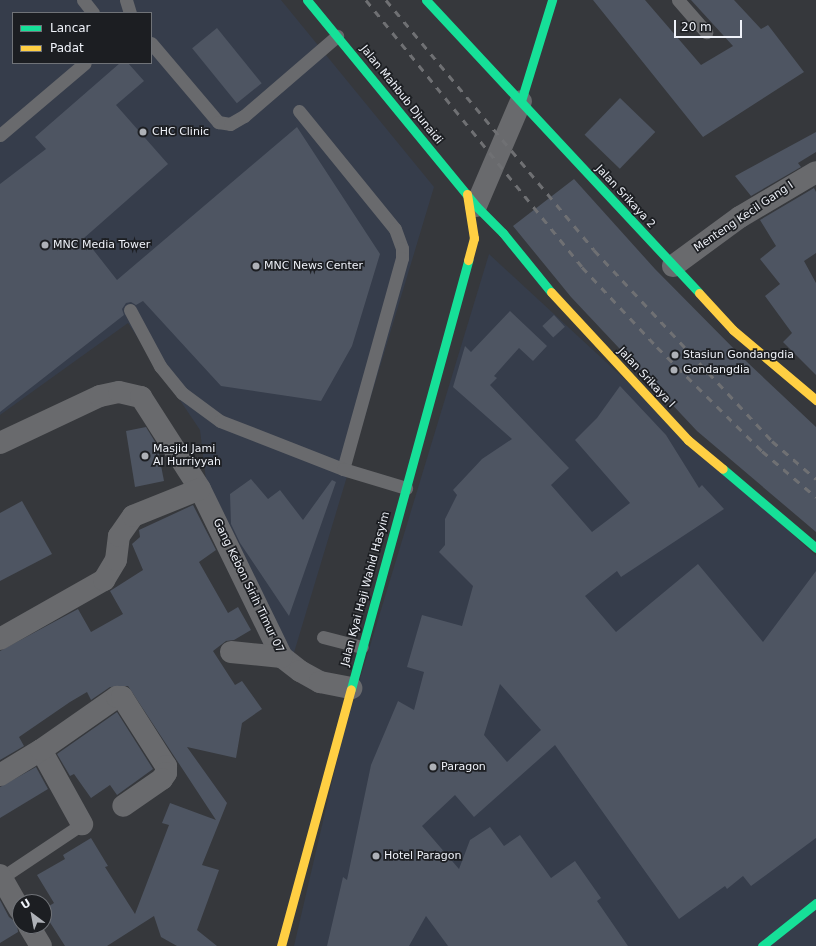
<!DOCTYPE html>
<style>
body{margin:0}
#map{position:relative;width:816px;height:946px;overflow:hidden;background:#36383c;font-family:"DejaVu Sans",sans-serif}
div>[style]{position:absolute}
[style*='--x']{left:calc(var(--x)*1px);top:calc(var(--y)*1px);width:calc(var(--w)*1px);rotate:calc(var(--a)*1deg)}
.built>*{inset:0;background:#363d4b}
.building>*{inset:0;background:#4e5562;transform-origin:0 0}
.lane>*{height:13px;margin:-6.5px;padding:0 6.5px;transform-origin:6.5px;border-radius:6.5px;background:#696a6d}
.street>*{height:22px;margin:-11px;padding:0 11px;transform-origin:11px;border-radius:11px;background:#696a6d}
.fast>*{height:9px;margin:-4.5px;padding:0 4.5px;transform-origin:4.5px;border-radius:4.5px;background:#16e098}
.slow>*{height:9px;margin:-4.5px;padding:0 4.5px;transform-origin:4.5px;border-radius:4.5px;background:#ffcf43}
.rail>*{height:3px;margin-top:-1.5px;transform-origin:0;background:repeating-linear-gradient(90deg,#6f7073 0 7px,transparent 0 14px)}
.dots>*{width:11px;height:11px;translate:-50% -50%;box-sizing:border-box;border:2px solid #1c1e22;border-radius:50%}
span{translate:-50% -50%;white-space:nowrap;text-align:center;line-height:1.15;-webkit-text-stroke:3.5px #1c1e22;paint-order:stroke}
.street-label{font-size:11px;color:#eff2f9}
.poi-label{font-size:11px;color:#eff2f9}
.left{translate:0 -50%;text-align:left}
.legend{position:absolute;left:12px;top:12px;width:140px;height:52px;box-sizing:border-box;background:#1c1e22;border:1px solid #707378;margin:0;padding:5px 7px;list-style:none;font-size:12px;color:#eff2f9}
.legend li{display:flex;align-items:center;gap:8px;height:20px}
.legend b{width:20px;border:1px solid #707378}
.north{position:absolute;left:12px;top:894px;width:40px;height:40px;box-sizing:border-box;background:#1c1e22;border:1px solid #707378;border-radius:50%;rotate:328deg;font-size:11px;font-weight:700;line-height:16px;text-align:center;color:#eff2f9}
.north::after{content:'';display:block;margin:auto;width:14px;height:18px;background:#aeb1b7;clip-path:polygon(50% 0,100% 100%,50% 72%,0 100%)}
.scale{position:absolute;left:674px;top:20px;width:68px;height:18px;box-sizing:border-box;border:2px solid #eff2f9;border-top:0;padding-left:5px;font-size:12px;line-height:14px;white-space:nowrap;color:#eff2f9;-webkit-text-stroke:3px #1c1e22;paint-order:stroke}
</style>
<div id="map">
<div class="built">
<i style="clip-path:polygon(evenodd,0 0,281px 0,434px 187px,293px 656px,212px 530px,200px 430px,128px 323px,0 415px,0 0,13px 13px,151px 13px,151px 63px,13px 63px,13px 13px)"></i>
<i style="clip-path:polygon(489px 254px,816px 556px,816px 946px,294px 946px,343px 735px)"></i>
</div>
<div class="building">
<i style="clip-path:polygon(593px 0,645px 0,701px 65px,733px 46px,691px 0,734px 0,761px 29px,768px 25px,804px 72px,703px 137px)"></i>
<i style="left:217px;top:28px;width:71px;height:32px;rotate:51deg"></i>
<i style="clip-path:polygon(120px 63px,128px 63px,144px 81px,116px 105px,168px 164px,84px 238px,117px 280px,297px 127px,380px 254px,352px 346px,321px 401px,221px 386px,143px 301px,136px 305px,131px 302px,126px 303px,122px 309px,124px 315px,0 412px,0 184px,46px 149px,35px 137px)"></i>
<i style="left:620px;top:98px;width:49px;height:51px;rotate:44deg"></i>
<i style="clip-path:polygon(816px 132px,816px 152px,798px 163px,801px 167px,751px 196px,735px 176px)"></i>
<i style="clip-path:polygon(574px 179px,655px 269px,747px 362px,816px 427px,816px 532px,697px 431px,571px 297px,513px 226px)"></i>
<i style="clip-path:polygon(814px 188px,816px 192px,816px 253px,804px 261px,816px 283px,816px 375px,783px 342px,792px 333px,765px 296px,780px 284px,760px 259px,776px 246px,760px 220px)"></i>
<i style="clip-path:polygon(evenodd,510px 311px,547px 346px,533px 361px,519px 348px,494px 376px,497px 378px,490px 385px,569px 468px,551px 485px,592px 532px,630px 503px,575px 440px,597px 418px,620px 386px,666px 435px,699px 488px,702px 485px,724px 509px,621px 577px,617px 571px,585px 596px,616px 632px,698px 564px,763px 642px,816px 571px,816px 838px,751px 886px,743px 876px,727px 889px,725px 886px,679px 919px,555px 745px,474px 817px,455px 795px,422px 826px,459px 869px,470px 840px,490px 827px,504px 846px,520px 835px,551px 878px,575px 861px,601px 898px,597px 901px,628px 946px,448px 946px,426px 916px,409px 946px,327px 946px,343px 877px,347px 880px,371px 765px,398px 701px,414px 710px,424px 672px,407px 667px,422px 615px,462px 626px,473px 586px,439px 552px,445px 545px,445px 519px,457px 495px,453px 490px,482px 459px,512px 439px,453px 387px,465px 346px,471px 352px,510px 311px,500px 684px,541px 730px,507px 762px,484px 735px,500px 684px)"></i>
<i style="left:554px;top:315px;width:16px;height:16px;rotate:47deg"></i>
<i style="clip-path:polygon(146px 427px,157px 445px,164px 481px,135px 487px,126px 431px)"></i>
<i style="clip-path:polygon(251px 479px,268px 499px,280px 490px,303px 520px,332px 480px,336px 482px,289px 616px,240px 543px,231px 524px,230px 494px)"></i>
<i style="clip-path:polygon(22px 501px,52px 554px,0 581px,0 513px)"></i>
<i style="clip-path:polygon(193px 505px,216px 550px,199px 562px,228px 613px,238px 607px,251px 630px,234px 640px,226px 641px,213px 651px,235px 685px,242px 681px,262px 709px,242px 723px,236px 758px,187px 747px,227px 803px,202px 865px,219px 870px,197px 930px,217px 946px,177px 946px,161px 937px,154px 916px,107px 946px,65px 946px,44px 913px,44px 909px,54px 903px,37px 875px,65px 859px,63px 855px,91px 838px,108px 866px,105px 867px,135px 914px,169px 825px,162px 823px,170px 803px,216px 820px,128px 686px,110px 687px,91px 700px,87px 692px,70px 702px,19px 737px,24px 746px,0 760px,0 651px,78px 609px,91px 632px,123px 614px,110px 591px,143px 570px,132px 544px,140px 537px,139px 530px)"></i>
<i style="clip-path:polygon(117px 712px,153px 769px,117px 795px,110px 785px,91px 798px,74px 774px,70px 776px,57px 754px)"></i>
<i style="clip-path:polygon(36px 767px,48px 789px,0 818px,0 787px)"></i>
<i style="clip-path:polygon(0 900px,9px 917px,17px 923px,18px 932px,0 943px)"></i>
</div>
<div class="lane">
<i style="--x:83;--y:0;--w:16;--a:52"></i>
<i style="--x:126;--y:0;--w:14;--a:73"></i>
<i style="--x:678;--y:0;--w:43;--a:48.8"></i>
<i style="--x:151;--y:43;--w:104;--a:49.7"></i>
<i style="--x:218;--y:122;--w:12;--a:9"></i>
<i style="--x:230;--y:124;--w:16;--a:-30"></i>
<i style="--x:244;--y:116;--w:123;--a:-40.7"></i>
<i style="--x:299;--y:111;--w:152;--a:50.9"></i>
<i style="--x:395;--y:229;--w:20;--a:70"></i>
<i style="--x:402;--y:248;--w:10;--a:90"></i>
<i style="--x:402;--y:258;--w:219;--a:105.6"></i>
<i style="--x:0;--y:135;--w:111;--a:-40.3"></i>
<i style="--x:130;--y:310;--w:64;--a:61.8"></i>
<i style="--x:160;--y:366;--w:35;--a:51"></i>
<i style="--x:182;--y:393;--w:47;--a:36.4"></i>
<i style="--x:220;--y:421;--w:132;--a:21.3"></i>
<i style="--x:343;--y:469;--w:66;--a:16.8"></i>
<i style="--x:323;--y:637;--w:40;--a:14.4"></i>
<i style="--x:1;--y:878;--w:97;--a:-33.7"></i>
</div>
<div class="street">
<i style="--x:476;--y:206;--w:114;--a:-66.8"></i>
<i style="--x:673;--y:266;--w:83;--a:-36.2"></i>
<i style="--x:740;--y:217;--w:88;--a:-30.6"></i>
<i style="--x:0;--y:443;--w:110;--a:-25.2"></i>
<i style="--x:100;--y:396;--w:19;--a:-12"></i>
<i style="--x:119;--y:392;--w:23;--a:13"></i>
<i style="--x:141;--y:397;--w:109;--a:57.3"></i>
<i style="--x:200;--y:489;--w:187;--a:64"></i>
<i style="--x:282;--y:657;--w:23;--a:38"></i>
<i style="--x:300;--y:671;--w:23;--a:29"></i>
<i style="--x:320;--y:682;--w:32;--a:11"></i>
<i style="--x:0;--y:639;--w:120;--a:-29.6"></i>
<i style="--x:104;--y:580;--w:23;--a:-59"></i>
<i style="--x:116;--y:560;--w:24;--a:-83"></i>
<i style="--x:119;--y:536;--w:24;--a:-55"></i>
<i style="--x:133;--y:516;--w:72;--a:-21.9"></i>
<i style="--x:231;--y:652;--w:51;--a:5.6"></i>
<i style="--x:41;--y:750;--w:85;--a:61"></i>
<i style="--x:0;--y:775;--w:48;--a:-31.4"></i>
<i style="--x:41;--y:750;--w:93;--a:-34.9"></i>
<i style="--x:117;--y:697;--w:5;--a:0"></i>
<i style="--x:122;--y:697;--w:82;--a:57.5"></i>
<i style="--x:166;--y:766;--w:7;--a:90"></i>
<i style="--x:166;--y:773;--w:7;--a:124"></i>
<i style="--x:162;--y:779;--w:47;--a:145.3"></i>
<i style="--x:0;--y:875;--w:40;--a:60.3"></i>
<i style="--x:29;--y:926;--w:23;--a:59"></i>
</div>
<div class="fast">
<i style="--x:307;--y:0;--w:266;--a:50.6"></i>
<i style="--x:476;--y:206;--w:38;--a:45"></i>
<i style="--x:503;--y:233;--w:76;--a:50.9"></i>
<i style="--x:426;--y:0;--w:400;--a:47"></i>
<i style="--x:521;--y:101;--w:106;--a:-72.9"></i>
<i style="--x:723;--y:469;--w:122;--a:40.3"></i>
<i style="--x:351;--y:689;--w:445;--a:-74.7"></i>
<i style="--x:762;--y:946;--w:69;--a:-38.5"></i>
</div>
<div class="slow">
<i style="--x:467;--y:194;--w:45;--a:81"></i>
<i style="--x:474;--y:238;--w:23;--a:105"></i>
<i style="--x:551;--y:292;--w:202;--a:47.2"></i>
<i style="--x:688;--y:440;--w:45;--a:39.6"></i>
<i style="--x:699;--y:293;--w:50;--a:47.4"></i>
<i style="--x:733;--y:330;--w:109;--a:40.1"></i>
<i style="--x:281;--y:946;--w:266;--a:-74.8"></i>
</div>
<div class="rail">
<i style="--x:366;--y:0;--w:343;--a:51"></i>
<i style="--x:582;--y:267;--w:110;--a:46.8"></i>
<i style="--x:657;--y:347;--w:148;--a:44.7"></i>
<i style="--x:762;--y:451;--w:71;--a:40.4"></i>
<i style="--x:386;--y:0;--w:325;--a:50.2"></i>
<i style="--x:594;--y:250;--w:261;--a:47"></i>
<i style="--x:772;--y:441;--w:58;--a:40.8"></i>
</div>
<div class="dots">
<i style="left:143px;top:132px;background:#aeb1b7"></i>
<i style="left:45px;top:245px;background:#aeb1b7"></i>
<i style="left:256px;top:266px;background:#aeb1b7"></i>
<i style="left:675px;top:355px;background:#aeb1b7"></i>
<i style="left:674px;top:370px;background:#aeb1b7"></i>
<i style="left:145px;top:456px;background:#aeb1b7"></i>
<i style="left:433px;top:767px;background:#aeb1b7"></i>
<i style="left:376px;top:856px;background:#aeb1b7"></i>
</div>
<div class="street-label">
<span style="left:401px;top:95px;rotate:51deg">Jalan Mahbub Djunaidi</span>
<span style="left:625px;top:197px;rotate:47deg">Jalan Srikaya 2</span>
<span style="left:744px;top:217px;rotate:-34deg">Menteng Kecil Gang I</span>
<span style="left:646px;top:378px;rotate:47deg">Jalan Srikaya I</span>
<span style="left:248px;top:586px;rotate:64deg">Gang Kebon Sirih Timur 07</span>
<span style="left:366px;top:589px;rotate:-75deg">Jalan Kyai Haji Wahid Hasyim</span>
</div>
<div class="poi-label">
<span class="left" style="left:152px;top:132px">CHC Clinic</span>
<span class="left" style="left:53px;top:245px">MNC Media Tower</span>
<span class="left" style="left:264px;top:266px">MNC News Center</span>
<span class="left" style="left:683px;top:355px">Stasiun Gondangdia</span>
<span class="left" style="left:683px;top:370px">Gondangdia</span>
<span class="left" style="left:153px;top:456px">Masjid Jami<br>Al Hurriyyah</span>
<span class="left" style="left:441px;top:767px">Paragon</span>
<span class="left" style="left:384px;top:856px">Hotel Paragon</span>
</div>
<ul class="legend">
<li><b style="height:5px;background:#16e098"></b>Lancar</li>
<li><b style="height:5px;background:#ffcf43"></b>Padat</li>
</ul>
<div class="north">U</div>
<div class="scale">20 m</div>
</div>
